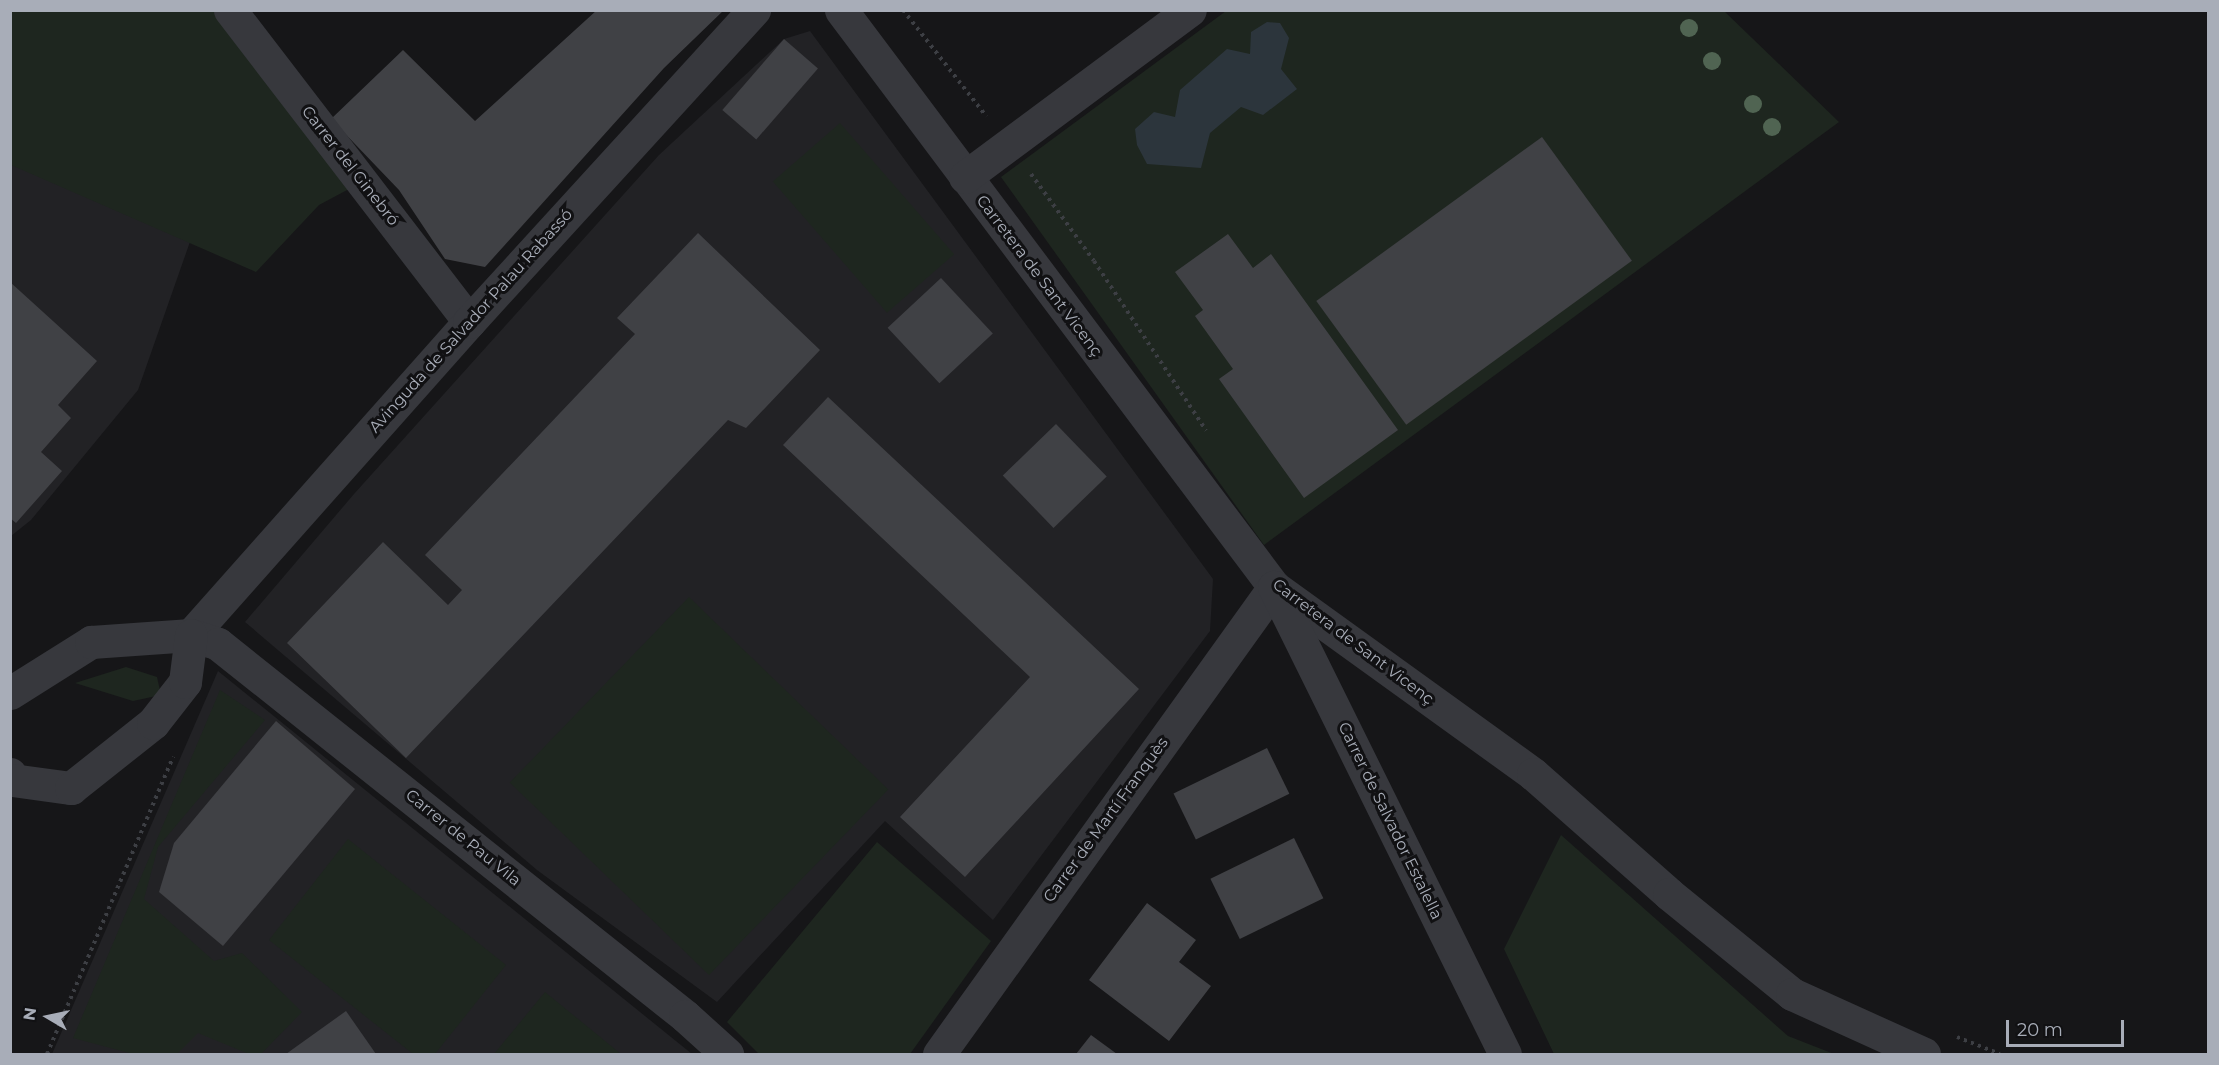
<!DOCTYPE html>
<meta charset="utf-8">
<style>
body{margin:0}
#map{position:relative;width:2219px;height:1065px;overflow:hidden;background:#161618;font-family:Montserrat,sans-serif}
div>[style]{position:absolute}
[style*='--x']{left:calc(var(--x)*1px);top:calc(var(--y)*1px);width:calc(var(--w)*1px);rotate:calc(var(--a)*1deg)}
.built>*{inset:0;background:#222225}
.green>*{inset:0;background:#1e261f;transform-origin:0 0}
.water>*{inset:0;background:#2c353c}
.building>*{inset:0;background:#404145;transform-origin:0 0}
.path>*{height:4px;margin-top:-2px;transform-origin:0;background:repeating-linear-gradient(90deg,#3d3f44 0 3px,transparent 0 7.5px)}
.minor>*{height:33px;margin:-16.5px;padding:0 16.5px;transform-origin:16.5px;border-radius:16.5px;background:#37383d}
.trees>*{width:18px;height:18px;margin:-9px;border-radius:50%;background:#506452}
span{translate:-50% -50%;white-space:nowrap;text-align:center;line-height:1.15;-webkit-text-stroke:6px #111113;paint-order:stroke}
.street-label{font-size:16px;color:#a8adb8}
.frame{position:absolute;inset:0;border:12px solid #a8adb8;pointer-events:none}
.north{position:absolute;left:18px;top:987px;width:60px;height:60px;-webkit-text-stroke:4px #111113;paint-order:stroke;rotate:279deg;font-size:16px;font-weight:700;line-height:24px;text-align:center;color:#a8adb8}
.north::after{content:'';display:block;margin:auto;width:21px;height:27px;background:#a8adb8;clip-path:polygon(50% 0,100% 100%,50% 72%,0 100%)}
.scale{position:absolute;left:2006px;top:1020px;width:118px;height:27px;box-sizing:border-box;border:3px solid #a8adb8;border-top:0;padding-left:8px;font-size:18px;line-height:21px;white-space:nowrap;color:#a8adb8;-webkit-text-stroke:4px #111113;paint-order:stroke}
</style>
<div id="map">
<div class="built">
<i style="clip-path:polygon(810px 31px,1213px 579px,1210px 631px,993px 920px,885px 821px,717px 1002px,537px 870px,245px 622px,354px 494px,659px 155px,784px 39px)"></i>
<i style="clip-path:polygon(11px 164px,192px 236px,138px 390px,31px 520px,11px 536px)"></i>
<i style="clip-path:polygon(218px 671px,692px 1054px,52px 1054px)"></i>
</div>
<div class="green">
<i style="clip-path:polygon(10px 11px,226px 11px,362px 182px,319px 205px,256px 272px,11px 165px)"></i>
<i style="clip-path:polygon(1226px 11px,1724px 11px,1839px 122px,1264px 545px,1001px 177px)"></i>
<i style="left:840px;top:123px;width:174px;height:89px;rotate:49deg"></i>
<i style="left:689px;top:597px;width:277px;height:258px;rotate:44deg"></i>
<i style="clip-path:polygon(126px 667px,157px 677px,161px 695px,133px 701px,75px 683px)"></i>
<i style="clip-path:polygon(220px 690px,265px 720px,158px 847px,144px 899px,214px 961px,242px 953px,302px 1012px,261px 1054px,249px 1054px,198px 1033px,177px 1054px,133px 1054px,73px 1038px)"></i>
<i style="clip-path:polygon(1561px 835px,1788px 1036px,1834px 1054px,1554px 1054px,1504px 949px)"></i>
<i style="clip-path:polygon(348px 839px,506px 965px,435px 1054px,413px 1054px,269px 940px)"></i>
<i style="clip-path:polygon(877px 842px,991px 941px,910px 1054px,759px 1054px,727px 1022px)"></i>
<i style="clip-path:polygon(545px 992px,621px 1054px,494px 1054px)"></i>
</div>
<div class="water">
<i style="clip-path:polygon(1267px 22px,1280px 23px,1289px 38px,1281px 69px,1297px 89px,1263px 115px,1241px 107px,1210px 133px,1201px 168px,1147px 164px,1137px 145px,1135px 129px,1154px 112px,1175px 117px,1180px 90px,1227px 49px,1250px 54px,1251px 32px)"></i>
</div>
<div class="building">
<i style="clip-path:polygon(597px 10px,724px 10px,664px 68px,485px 267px,445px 259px,399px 190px,331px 119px,403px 50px,475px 121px)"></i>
<i style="left:784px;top:39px;width:45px;height:94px;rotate:41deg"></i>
<i style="left:1542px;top:137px;width:153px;height:279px;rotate:54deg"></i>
<i style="clip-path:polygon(698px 233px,820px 350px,746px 428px,728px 420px,406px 758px,287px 643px,383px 542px,448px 605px,462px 590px,425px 555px,635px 334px,617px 318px)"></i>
<i style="clip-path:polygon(1228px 234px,1253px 268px,1271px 254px,1398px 430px,1304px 498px,1219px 379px,1233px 369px,1195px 316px,1203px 310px,1175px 272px)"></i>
<i style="left:941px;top:278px;width:76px;height:73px;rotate:47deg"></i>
<i style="clip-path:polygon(10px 282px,97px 361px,58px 405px,71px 418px,41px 452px,62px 471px,16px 523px,10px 518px)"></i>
<i style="clip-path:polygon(828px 397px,1139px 689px,965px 877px,900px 817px,1030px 677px,783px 445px)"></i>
<i style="left:1056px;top:424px;width:73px;height:74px;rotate:46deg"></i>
<i style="clip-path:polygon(276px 721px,355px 789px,223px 946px,159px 892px,174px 843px)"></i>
<i style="left:1267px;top:748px;width:51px;height:104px;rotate:64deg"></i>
<i style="left:1294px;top:838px;width:67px;height:93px;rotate:64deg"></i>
<i style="clip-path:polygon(1147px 903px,1196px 940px,1179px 962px,1211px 986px,1169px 1041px,1089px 980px)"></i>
<i style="clip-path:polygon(346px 1011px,376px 1054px,286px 1054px)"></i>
<i style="clip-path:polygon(1091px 1035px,1117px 1054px,1076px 1054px)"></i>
</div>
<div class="path">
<i style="--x:903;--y:10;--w:135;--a:51.9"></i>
<i style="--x:1031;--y:174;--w:107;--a:54.1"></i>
<i style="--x:1094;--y:261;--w:203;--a:56.5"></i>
<i style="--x:1957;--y:1037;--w:46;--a:21.6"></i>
<i style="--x:47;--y:1054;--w:323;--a:-67"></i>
</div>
<div class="minor">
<i style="--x:230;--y:10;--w:393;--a:52.5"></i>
<i style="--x:841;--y:10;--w:721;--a:53.11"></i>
<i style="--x:1274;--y:587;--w:319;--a:35.8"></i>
<i style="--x:1533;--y:774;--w:181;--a:41.4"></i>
<i style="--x:1669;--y:894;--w:159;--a:39.1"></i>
<i style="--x:1792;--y:994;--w:145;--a:24.4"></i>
<i style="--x:965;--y:177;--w:280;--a:-36.6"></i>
<i style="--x:191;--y:635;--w:419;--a:-48.4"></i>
<i style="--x:469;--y:322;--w:423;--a:-47.6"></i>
<i style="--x:10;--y:693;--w:96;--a:-32.2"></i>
<i style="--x:91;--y:642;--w:100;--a:-4"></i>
<i style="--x:191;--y:635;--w:28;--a:18"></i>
<i style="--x:218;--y:644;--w:597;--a:38.54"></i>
<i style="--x:685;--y:1016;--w:57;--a:42.1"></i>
<i style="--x:10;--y:774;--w:6;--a:72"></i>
<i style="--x:12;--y:780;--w:60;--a:7.7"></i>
<i style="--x:71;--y:788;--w:105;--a:-38.4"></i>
<i style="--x:153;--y:723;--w:52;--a:-52"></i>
<i style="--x:185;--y:682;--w:47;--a:-82.7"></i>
<i style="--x:939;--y:1054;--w:575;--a:-54.35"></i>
<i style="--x:1274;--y:587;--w:521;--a:63.68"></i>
</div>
<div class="trees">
<i style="left:1689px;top:28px"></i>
<i style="left:1712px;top:61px"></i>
<i style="left:1753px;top:104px"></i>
<i style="left:1772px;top:127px"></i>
</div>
<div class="street-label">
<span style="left:350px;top:166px;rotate:52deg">Carrer del Ginebró</span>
<span style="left:1039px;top:276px;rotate:53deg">Carretera de Sant Vicenç</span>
<span style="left:471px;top:321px;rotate:-48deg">Avinguda de Salvador Palau Rabassó</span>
<span style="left:1353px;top:642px;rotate:37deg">Carretera de Sant Vicenç</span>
<span style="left:1106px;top:820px;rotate:-54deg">Carrer de Martí Franquès</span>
<span style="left:1390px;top:821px;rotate:64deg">Carrer de Salvador Estalella</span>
<span style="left:463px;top:838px;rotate:39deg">Carrer de Pau Vila</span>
</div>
<div class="frame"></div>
<div class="north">N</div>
<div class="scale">20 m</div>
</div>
